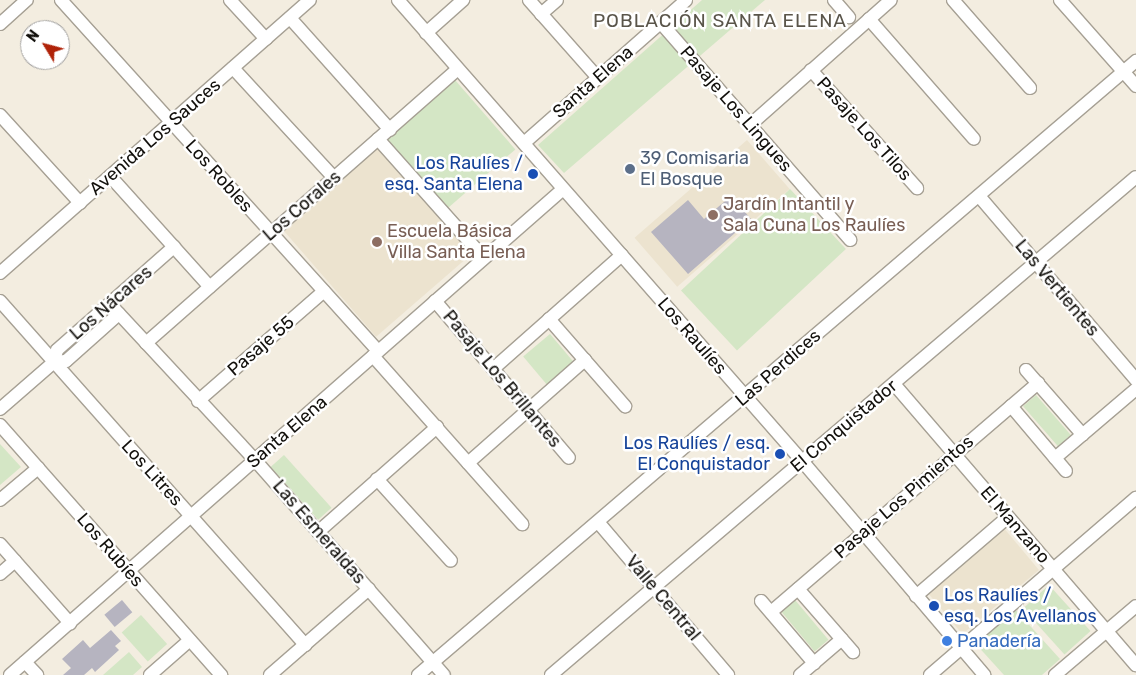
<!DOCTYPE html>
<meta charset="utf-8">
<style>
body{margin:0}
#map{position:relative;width:1136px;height:675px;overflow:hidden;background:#f3ede0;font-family:Rubik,sans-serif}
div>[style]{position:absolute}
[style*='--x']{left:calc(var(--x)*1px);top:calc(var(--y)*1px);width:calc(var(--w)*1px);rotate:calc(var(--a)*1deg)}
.built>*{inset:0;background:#ece3cf;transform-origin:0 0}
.green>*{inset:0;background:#d4e6c5;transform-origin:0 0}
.building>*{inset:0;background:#b6b4c0;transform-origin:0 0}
.roads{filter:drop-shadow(1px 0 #a6a094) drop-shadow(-1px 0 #a6a094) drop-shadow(0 1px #a6a094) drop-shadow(0 -1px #a6a094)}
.minor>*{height:12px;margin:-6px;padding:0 6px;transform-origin:6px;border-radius:6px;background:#fff}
.dots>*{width:14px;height:14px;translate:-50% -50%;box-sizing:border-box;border:2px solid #fff;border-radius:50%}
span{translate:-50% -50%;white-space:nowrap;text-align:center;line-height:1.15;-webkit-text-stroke:5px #fff;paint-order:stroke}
.street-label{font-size:18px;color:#12100c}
.service-label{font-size:18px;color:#4e5e75}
.left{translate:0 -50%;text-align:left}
.transit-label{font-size:18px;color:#164399}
.right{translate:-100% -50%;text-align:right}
.education-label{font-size:18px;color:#785e54}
.shop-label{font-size:18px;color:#366cbe}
.neighbourhood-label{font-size:19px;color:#5a554a;letter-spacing:1px}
.north{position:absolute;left:20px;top:20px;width:50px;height:50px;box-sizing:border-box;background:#fff;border:1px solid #a09f9e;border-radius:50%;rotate:307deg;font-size:14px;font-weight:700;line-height:20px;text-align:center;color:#12100c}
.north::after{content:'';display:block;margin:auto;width:18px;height:22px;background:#b02309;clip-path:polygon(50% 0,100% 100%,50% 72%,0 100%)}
</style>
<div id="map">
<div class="built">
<i style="left:747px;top:140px;width:65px;height:149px;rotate:49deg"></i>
<i style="left:378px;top:147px;width:142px;height:126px;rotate:49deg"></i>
<i style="left:1003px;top:527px;width:56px;height:100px;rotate:50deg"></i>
</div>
<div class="green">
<i style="clip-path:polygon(702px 0,765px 0,564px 173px,538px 145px)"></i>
<i style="left:455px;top:80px;width:92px;height:92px;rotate:49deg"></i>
<i style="left:790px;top:189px;width:82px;height:149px;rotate:47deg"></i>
<i style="left:550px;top:334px;width:38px;height:35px;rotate:50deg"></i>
<i style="left:1036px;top:395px;width:53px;height:17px;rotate:49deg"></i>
<i style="clip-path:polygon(0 444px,21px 467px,0 485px)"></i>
<i style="left:284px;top:455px;width:71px;height:18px;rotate:48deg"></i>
<i style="left:1049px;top:585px;width:62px;height:35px;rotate:48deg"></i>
<i style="left:795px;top:600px;width:52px;height:18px;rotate:50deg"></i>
<i style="clip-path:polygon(1013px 607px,1060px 659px,1042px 675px,1004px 675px,974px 642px)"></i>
<i style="left:141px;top:615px;width:39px;height:26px;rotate:48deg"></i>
<i style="clip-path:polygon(129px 652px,142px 667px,133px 675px,103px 675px)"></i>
</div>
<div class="building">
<i style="clip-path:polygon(731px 196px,751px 219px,688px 274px,651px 232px,688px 200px,704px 219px)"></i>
<i style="left:122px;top:600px;width:16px;height:23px;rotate:50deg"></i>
<i style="clip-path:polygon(111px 630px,121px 641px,115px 646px,119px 650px,95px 672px,92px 668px,84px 675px,63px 675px,71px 668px,62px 659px,83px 640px,90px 648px)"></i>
</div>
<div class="roads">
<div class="minor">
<i style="--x:61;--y:0;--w:473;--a:47.9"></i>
<i style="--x:230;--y:0;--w:53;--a:47.3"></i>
<i style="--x:398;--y:0;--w:614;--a:48.76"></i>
<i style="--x:803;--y:462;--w:280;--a:49.6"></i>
<i style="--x:529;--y:0;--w:104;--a:48.5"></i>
<i style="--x:834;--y:0;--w:23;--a:49"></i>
<i style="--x:953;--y:0;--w:117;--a:48.8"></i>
<i style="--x:1060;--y:0;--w:115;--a:48.5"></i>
<i style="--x:541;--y:14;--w:21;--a:-41"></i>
<i style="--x:290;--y:18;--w:150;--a:48.2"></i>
<i style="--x:869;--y:19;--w:159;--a:48.8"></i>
<i style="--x:661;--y:23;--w:288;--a:48.9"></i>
<i style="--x:0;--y:24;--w:36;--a:-42"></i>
<i style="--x:426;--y:33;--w:50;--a:-41.7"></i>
<i style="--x:233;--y:68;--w:149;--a:47.4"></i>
<i style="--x:811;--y:70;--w:159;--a:48.1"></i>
<i style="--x:0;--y:115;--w:119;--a:47.7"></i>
<i style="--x:750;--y:125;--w:188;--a:-41.6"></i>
<i style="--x:378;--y:139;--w:159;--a:48.3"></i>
<i style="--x:524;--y:143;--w:216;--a:-41.4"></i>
<i style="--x:110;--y:176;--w:149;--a:48"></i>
<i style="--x:979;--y:196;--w:242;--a:49.5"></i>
<i style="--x:0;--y:273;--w:413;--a:-41.4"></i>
<i style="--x:0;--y:301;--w:460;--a:48.4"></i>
<i style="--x:435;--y:301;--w:206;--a:49.5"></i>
<i style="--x:110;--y:304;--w:213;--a:47.1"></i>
<i style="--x:255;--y:460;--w:286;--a:48.7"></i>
<i style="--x:549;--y:319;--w:116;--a:48.9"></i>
<i style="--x:146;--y:343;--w:415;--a:-41.3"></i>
<i style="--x:373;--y:356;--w:225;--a:48.4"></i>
<i style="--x:54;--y:362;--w:12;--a:-76"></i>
<i style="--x:57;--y:350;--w:156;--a:-41.4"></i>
<i style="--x:493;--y:369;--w:172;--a:-41.5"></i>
<i style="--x:1026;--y:370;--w:86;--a:48.8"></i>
<i style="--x:894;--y:384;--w:371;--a:49.3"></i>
<i style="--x:198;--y:401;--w:167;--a:-41.1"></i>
<i style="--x:1011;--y:406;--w:85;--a:49.8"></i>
<i style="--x:0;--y:409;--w:72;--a:-41"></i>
<i style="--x:54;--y:362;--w:12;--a:-5"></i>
<i style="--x:66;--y:361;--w:71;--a:-41.6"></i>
<i style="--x:0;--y:425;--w:334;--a:48.5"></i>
<i style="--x:1055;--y:458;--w:106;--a:-40.4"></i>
<i style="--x:468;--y:463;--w:156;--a:-41.4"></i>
<i style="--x:377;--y:479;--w:110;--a:47.9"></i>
<i style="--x:0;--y:500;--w:50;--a:-40.1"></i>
<i style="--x:598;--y:522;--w:201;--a:49.6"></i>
<i style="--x:318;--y:532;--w:159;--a:-41.4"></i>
<i style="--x:0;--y:544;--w:106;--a:48.5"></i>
<i style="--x:0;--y:574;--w:20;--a:-41"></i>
<i style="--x:798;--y:589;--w:84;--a:48.9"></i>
<i style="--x:916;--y:596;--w:121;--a:-40.7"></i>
<i style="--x:761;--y:601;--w:82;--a:49.5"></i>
<i style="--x:771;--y:612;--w:352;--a:-40.6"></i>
<i style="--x:25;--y:662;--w:18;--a:47"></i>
<i style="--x:10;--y:675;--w:736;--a:-41.31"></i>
<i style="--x:150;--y:675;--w:53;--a:-41.2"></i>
<i style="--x:270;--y:675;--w:131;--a:-41"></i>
<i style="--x:418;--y:675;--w:945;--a:-40.54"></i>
<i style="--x:551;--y:675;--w:768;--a:-40.41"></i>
<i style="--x:800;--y:675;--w:55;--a:-40.6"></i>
<i style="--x:930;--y:675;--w:272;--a:-40.7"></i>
<i style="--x:1055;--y:675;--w:106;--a:-40.4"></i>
</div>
</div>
<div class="dots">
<i style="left:630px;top:169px;background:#5c6f8a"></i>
<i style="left:533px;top:174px;background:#1a4fb4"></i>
<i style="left:713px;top:215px;background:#8d6e63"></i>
<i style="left:377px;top:242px;background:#8d6e63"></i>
<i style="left:780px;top:454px;background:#1a4fb4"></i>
<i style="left:934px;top:606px;background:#1a4fb4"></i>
<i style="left:947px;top:641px;background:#3f7fe0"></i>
</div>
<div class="street-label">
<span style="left:593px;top:82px;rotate:-41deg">Santa Elena</span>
<span style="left:736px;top:109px;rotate:49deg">Pasaje Los Lingues</span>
<span style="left:864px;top:129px;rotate:48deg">Pasaje Los Tilos</span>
<span style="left:155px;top:137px;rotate:-41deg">Avenida Los Sauces</span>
<span style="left:219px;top:176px;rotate:48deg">Los Robles</span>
<span style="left:302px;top:206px;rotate:-41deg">Los Corales</span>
<span style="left:1057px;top:288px;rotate:50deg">Las Vertientes</span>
<span style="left:111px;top:303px;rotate:-41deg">Los Nácares</span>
<span style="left:692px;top:336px;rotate:49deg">Los Raulíes</span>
<span style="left:261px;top:346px;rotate:-41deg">Pasaje 55</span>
<span style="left:778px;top:368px;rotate:-41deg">Las Perdices</span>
<span style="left:502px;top:379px;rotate:50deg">Pasaje Los Brillantes</span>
<span style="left:844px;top:426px;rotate:-40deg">El Conquistador</span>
<span style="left:287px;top:432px;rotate:-41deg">Santa Elena</span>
<span style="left:152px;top:473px;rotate:48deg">Los Litres</span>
<span style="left:904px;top:497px;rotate:-41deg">Pasaje Los Pimientos</span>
<span style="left:1015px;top:525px;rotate:49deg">El Manzano</span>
<span style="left:319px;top:532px;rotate:49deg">Las Esmeraldas</span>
<span style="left:110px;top:550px;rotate:49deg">Los Rubíes</span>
<span style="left:663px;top:598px;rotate:50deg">Valle Central</span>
</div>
<div class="service-label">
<span class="left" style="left:640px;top:169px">39 Comisaria<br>El Bosque</span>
</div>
<div class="transit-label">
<span class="right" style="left:523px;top:174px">Los Raulíes /<br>esq. Santa Elena</span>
<span class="right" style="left:770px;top:454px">Los Raulíes / esq.<br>El Conquistador</span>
<span class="left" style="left:944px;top:606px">Los Raulíes /<br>esq. Los Avellanos</span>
</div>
<div class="education-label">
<span class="left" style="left:723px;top:215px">Jardín Intantil y<br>Sala Cuna Los Raulíes</span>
<span class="left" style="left:387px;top:242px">Escuela Básica<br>Villa Santa Elena</span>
</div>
<div class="shop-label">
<span class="left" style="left:957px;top:641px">Panadería</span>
</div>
<div class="neighbourhood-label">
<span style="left:720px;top:21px">POBLACIÓN SANTA ELENA</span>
</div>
<div class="north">N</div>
</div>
